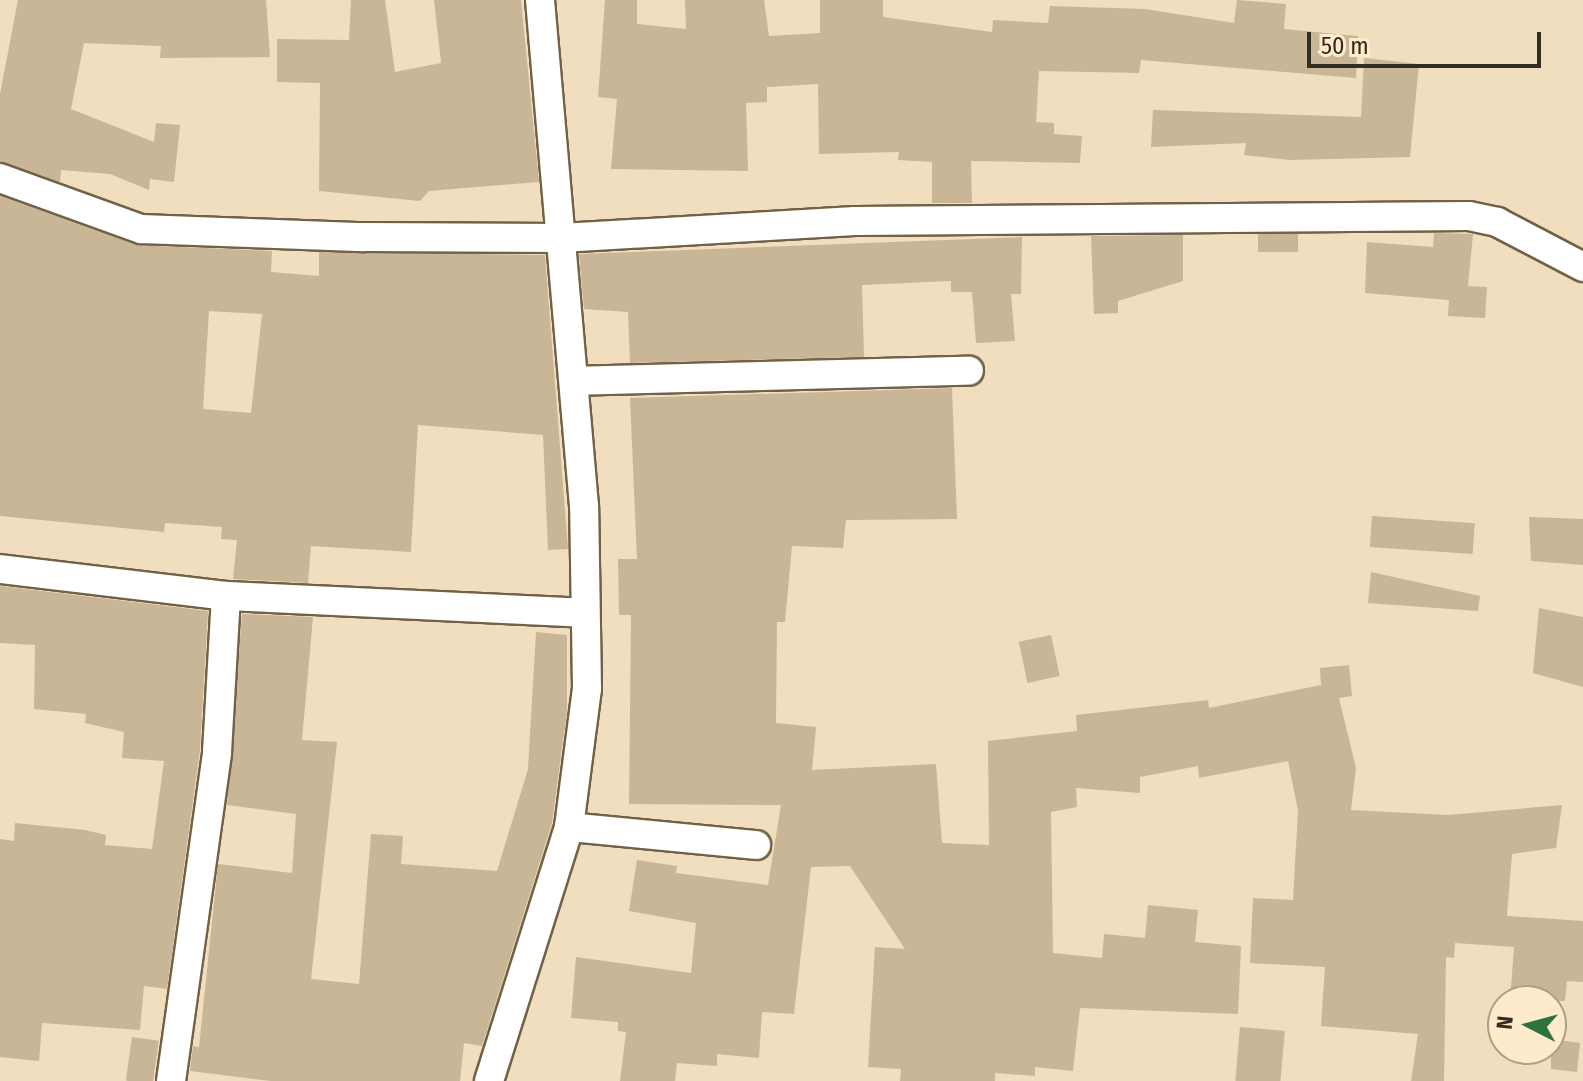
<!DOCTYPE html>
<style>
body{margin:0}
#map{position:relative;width:1583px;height:1081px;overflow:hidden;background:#f0debe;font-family:"Fira Sans Condensed",sans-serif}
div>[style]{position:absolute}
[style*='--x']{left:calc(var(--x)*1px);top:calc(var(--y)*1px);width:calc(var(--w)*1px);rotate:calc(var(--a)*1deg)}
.building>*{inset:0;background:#c8b697;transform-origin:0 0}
.roads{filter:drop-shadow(2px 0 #716145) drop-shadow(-2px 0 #716145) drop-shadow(0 2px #716145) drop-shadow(0 -2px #716145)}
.street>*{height:28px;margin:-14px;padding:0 14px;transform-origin:14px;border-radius:14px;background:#fff}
span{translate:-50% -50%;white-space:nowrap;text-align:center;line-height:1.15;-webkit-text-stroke:6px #feebcb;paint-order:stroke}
.north{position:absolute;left:1487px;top:985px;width:80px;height:80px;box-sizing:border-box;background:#feebcb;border:2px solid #ad9f87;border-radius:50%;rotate:276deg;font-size:22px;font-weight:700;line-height:32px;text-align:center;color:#332c20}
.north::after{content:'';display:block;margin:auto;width:28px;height:36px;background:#2c733f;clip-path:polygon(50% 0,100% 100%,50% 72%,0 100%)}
.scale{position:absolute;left:1307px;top:32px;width:234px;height:36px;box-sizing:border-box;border:4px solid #332c20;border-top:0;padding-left:10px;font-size:24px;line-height:28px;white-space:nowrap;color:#332c20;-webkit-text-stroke:6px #feebcb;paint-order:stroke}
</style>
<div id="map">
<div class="building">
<i style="clip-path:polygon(18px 0,266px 0,270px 57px,160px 58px,161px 46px,84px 43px,71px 109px,154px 142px,156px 123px,180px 125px,174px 182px,150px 179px,149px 190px,110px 174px,61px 170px,60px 182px,0 161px,0 94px)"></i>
<i style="clip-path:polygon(351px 0,385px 0,395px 72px,441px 63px,434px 0,521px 0,539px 182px,429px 191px,420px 201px,319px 191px,320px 83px,277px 82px,277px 39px,349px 40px)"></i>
<i style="clip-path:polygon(605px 0,637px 0,637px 24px,686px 29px,685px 0,764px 0,769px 36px,820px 33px,820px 0,883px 0,883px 17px,992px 32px,993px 20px,1048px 23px,1050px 6px,1145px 9px,1234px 23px,1237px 0,1286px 4px,1284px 29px,1358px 36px,1356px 78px,1141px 60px,1139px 73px,1039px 71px,1036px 122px,1054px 123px,1054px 134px,1082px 136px,1080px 163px,971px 161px,972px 203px,932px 203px,932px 162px,898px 160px,899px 152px,819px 154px,818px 84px,767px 87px,767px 102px,746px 103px,748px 171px,611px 169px,617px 99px,598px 97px)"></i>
<i style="clip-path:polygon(1364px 58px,1419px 64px,1410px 157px,1290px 160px,1244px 155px,1246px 143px,1151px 147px,1153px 110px,1361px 117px)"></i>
<i style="clip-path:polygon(evenodd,0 196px,136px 245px,272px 251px,271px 272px,319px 276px,319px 252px,545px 255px,568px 549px,548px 550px,543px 435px,418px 425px,411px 552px,311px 546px,308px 583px,233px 579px,237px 540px,221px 539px,222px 527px,165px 523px,164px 532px,0 516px,0 196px,209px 311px,262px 314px,251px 413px,203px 409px,209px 311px)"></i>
<i style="clip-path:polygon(1434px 233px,1473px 234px,1468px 286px,1487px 287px,1485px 318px,1448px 316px,1449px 300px,1365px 293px,1367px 242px,1433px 247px)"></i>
<i style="left:1298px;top:234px;width:18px;height:40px;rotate:90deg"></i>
<i style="clip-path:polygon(1183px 235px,1183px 281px,1118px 301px,1118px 313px,1094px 314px,1091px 236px)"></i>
<i style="clip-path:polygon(1022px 237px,1021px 294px,1011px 294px,1015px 341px,976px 343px,972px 292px,951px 292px,951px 281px,862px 285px,864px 357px,630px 363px,628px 312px,584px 309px,579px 254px)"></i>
<i style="clip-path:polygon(952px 388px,957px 519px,846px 520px,843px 548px,792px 546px,785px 622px,777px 622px,776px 723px,816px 727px,812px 770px,936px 764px,942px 843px,989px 845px,988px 741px,1077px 731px,1076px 715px,1208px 700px,1209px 708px,1321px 685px,1320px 668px,1349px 665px,1352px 696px,1339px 698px,1356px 768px,1351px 810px,1448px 815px,1562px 805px,1556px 848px,1512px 854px,1507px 916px,1583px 921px,1583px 982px,1567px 981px,1565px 1001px,1510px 1001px,1514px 947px,1455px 943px,1454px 958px,1446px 957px,1444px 1081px,1411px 1081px,1418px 1034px,1321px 1026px,1325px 967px,1250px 963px,1253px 898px,1293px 900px,1298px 810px,1288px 761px,1199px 778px,1198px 766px,1140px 777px,1140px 793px,1076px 788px,1077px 807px,1051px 812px,1053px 953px,1102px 958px,1104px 934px,1145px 938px,1148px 905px,1198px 910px,1195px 942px,1241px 946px,1238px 1014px,1080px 1008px,1073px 1071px,1035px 1067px,1035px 1076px,995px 1073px,995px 1081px,900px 1081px,901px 1069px,868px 1067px,875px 947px,905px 949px,850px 866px,811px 867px,794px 1014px,762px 1012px,759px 1058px,717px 1054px,717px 1066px,677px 1063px,675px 1081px,620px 1081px,626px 1032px,618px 1031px,618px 1022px,571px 1018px,576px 957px,691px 973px,696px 923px,629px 911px,637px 860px,677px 866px,676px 873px,768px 885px,781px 805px,629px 804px,631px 615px,619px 615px,618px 559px,637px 559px,630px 398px)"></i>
<i style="left:1372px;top:516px;width:103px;height:31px;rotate:4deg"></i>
<i style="clip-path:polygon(1529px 517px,1583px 519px,1583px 565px,1531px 561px)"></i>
<i style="clip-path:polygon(1371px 572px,1480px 596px,1478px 611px,1368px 603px)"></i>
<i style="clip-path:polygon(0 586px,208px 611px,200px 750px,167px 989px,144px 986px,140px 1030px,42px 1023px,39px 1061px,0 1057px,0 839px,14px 841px,15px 823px,85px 830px,106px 835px,105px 845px,152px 849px,164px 761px,122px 758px,124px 732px,85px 723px,86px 714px,34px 709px,35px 645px,0 643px)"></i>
<i style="clip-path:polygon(1539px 608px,1583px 617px,1583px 687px,1533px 673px)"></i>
<i style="clip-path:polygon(242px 614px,313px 617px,302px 740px,337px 742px,311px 979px,359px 984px,371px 834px,403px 836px,401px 864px,497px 871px,528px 769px,536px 632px,567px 635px,567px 711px,552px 823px,482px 1046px,464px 1043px,460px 1081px,271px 1081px,190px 1071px,193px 1046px,199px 1047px,218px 864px,292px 873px,296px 814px,227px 805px)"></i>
<i style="left:1051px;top:635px;width:42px;height:33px;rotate:78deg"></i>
<i style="left:1240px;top:1027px;width:45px;height:54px;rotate:5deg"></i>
<i style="left:132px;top:1037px;width:27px;height:44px;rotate:8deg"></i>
<i style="clip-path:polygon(1551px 1039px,1580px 1043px,1577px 1072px,1551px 1069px)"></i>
</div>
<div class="roads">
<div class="street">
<i style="--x:0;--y:178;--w:150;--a:19.9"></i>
<i style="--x:141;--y:229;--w:223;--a:2.1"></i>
<i style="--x:364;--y:237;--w:197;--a:0.3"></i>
<i style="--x:561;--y:238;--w:294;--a:-3.3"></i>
<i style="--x:855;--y:221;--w:614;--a:-0.47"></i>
<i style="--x:1469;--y:216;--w:29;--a:12"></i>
<i style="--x:1497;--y:222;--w:97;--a:27.6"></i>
<i style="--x:574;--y:381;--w:395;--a:-1.5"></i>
<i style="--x:0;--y:569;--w:228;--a:6.8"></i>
<i style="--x:569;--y:827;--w:188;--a:5.5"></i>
<i style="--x:171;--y:1081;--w:332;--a:-82"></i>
<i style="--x:217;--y:752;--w:156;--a:-86.7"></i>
<i style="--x:226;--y:596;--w:359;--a:2.7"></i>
<i style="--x:489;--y:1081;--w:266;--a:-72.5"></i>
<i style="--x:569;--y:827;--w:139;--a:-82.6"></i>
<i style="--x:587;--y:689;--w:183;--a:-90.9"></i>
<i style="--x:584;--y:506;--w:508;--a:-94.97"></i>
</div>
</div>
<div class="north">N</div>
<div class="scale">50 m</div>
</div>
